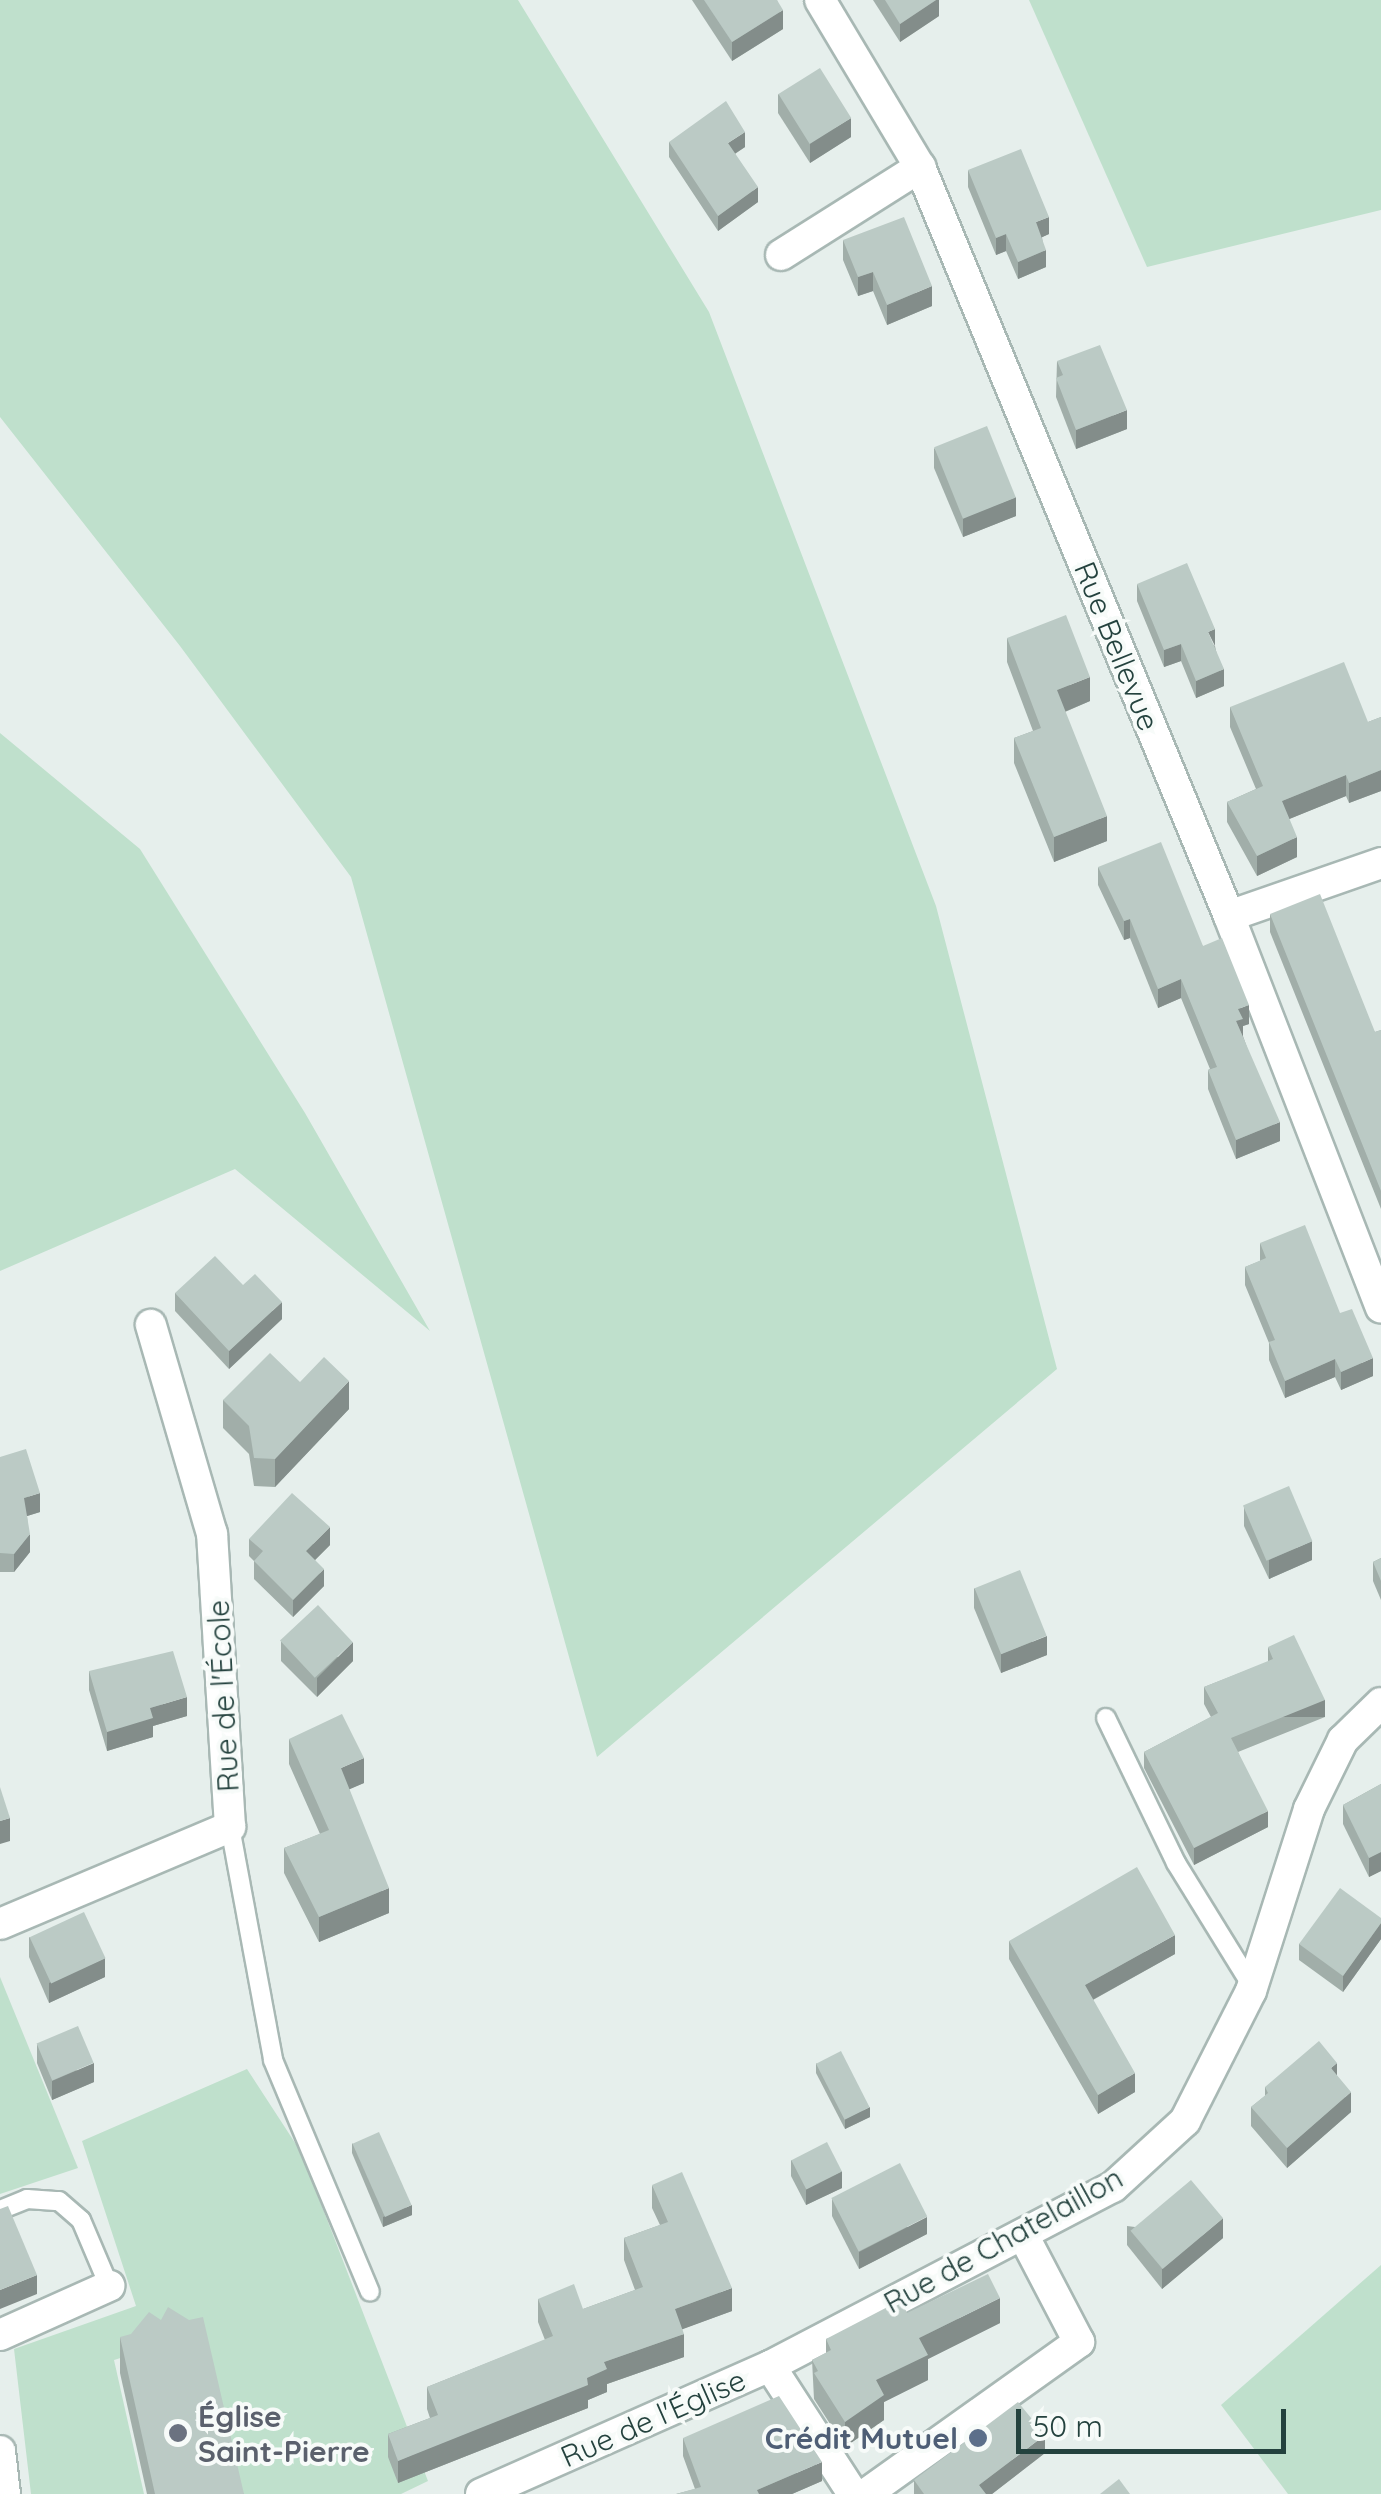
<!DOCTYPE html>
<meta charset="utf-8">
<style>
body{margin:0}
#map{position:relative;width:1381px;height:2494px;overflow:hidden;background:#e6efec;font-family:Quicksand,sans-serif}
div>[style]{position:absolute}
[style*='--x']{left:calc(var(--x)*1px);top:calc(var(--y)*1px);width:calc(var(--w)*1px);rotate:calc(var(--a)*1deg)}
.green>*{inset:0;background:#bfe0cc}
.roads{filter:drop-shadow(2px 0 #a8b8b4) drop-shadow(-2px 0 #a8b8b4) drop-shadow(0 2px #a8b8b4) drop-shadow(0 -2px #a8b8b4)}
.lane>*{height:18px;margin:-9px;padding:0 9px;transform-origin:9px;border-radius:9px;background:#fff}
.street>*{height:30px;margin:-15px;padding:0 15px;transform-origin:15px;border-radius:15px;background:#fff}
.secondary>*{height:30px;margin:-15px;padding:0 15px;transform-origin:15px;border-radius:15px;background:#fff}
.wall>*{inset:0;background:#a1aea9}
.shaded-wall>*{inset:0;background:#838d8a;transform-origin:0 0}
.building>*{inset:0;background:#bbcac5;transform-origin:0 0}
.dots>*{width:28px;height:28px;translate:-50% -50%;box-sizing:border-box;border:5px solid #f7fbf9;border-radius:50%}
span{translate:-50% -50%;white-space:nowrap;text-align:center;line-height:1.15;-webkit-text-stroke:8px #f7fbf9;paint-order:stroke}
.street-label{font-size:30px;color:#24423e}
.worship-label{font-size:30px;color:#5b616d;font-weight:700}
.left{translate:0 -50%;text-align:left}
.service-label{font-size:30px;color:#4e5e75;font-weight:700}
.right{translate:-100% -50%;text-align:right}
.scale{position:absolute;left:1016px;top:2409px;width:270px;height:45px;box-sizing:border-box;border:5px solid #24423e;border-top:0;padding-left:12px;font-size:30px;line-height:35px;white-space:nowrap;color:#24423e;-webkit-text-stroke:8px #f7fbf9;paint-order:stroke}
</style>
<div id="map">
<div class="green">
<i style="clip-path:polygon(0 0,518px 0,709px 312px,936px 906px,1057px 1369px,597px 1757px,351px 877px,180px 646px,0 417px)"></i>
<i style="clip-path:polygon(1029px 0,1381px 0,1381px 210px,1147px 267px)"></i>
<i style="clip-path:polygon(0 733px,140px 849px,305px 1113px,430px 1331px,235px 1169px,0 1271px)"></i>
<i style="clip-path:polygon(0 1977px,78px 2168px,0 2194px)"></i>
<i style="clip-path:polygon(247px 2069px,301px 2152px,428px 2481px,401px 2494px,238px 2494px,198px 2334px,114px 2360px,144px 2494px,31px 2494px,14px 2349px,136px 2306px,82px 2141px)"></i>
<i style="clip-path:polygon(1381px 2265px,1381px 2494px,1288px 2494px,1221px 2405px)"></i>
</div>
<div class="roads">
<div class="lane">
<i style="--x:1106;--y:1718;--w:161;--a:64.2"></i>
<i style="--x:1176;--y:1863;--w:145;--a:58.3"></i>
<i style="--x:230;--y:1827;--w:237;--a:79.5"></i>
<i style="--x:273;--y:2060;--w:251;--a:67.3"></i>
<i style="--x:0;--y:2210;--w:29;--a:-22"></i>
<i style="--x:27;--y:2199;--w:32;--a:4"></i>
<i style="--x:59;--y:2201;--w:29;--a:41"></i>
<i style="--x:81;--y:2220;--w:72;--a:67"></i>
</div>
<div class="street">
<i style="--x:820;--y:0;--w:195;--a:59.1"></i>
<i style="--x:920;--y:167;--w:810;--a:67.58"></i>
<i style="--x:1229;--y:916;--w:420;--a:68.8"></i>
<i style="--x:781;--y:255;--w:165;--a:-32.3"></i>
<i style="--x:1229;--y:916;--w:161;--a:-19.2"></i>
<i style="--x:0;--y:1924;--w:250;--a:-22.9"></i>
<i style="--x:230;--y:1827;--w:294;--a:-93.5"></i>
<i style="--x:212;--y:1534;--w:218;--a:-106.3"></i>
<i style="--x:0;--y:2335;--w:120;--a:-24.2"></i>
<i style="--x:770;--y:2366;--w:153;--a:57"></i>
<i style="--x:0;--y:2451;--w:43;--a:83.4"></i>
<i style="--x:866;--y:2494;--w:262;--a:-35.5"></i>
<i style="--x:1079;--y:2342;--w:121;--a:-117.6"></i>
</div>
<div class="secondary">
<i style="--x:481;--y:2494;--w:316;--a:-23.9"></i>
<i style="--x:770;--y:2366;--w:387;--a:-27.6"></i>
<i style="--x:1113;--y:2187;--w:98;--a:-42.5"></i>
<i style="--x:1185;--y:2121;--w:146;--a:-63.1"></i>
<i style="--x:1251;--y:1991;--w:191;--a:-72.3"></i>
<i style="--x:1309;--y:1809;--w:77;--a:-63.8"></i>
<i style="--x:1343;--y:1740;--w:53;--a:-44.2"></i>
</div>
</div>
<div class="wall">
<i style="clip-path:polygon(692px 0,777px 0,783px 29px,732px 61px)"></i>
<i style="clip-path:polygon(873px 0,939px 0,939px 16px,900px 42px)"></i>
<i style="clip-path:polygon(778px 94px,851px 137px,810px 163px,778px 113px)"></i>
<i style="clip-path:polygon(669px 142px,745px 147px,735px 154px,758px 202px,718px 231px,669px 157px)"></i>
<i style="clip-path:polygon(968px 170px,1049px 234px,1042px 237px,1046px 267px,1018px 279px,1006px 251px,996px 255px,968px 187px)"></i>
<i style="clip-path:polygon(843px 240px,932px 306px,887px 325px,873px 291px,858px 296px,843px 260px)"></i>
<i style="clip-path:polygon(1057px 361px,1127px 429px,1076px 449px,1056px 397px)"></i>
<i style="clip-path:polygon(934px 448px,1016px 516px,963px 537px,934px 468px)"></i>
<i style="clip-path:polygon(1137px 584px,1215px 646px,1224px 686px,1196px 698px,1181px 661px,1164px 667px,1137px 601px)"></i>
<i style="clip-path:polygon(1007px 638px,1090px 701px,1065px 712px,1107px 841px,1054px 862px,1014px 763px,1014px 738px,1033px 731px,1007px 662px)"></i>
<i style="clip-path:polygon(1230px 707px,1368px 722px,1381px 717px,1381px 791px,1349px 803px,1346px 796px,1289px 819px,1297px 857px,1257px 876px,1227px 822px,1227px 802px,1256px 789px,1230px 727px)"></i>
<i style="clip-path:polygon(1098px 867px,1203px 946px,1249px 1024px,1243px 1026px,1243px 1036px,1280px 1141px,1236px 1159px,1208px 1089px,1208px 1070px,1210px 1069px,1181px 998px,1158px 1008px,1130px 938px,1124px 940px,1098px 885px)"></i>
<i style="clip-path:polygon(1270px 914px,1375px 1032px,1381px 1030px,1381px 1209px,1270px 932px)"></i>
<i style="clip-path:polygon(1260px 1243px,1373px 1376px,1341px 1390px,1335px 1377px,1285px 1398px,1269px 1360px,1269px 1343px,1245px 1285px,1245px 1267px,1260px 1261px)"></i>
<i style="clip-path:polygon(243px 1285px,282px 1319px,229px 1369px,175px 1311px,175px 1293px)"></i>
<i style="clip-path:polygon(300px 1382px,349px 1409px,275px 1487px,254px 1486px,249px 1454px,223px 1428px,223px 1400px)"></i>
<i style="clip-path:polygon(0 1457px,40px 1512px,27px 1516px,30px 1552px,14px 1572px,0 1572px)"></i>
<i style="clip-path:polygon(1244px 1507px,1312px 1560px,1269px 1579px,1244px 1526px)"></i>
<i style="clip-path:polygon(249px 1539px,330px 1545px,315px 1560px,324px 1586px,293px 1617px,254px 1579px,254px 1561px,249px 1556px)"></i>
<i style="clip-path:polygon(1381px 1558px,1381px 1600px,1373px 1581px,1373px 1562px)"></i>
<i style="clip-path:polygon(974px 1588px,1047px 1655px,1001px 1673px,974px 1608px)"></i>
<i style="clip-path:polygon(281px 1641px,353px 1661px,317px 1697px,281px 1661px)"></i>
<i style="clip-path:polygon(1268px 1647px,1325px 1717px,1238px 1752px,1268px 1827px,1194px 1865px,1144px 1768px,1144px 1752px,1211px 1717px,1204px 1704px,1204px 1687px,1268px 1662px)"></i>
<i style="clip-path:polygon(89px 1671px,187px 1716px,153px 1726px,153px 1737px,107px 1751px,89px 1690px)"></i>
<i style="clip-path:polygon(289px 1739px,364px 1783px,349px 1789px,389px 1913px,319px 1942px,284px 1873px,284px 1848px,320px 1834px,289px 1764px)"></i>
<i style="clip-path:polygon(1381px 1784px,1381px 1871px,1369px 1877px,1343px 1824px,1343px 1805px)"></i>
<i style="clip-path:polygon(1381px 1918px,1381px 1939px,1343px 1992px,1299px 1960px,1299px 1944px)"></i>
<i style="clip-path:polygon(29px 1937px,105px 1977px,49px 2003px,29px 1957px)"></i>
<i style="clip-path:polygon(1009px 1941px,1175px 1954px,1093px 2000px,1135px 2092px,1098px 2114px,1009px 1959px)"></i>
<i style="clip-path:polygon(37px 2044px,94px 2082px,52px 2100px,37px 2063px)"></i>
<i style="clip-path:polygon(816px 2063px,870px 2117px,845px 2129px,816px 2073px)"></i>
<i style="clip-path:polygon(1337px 2076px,1351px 2112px,1287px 2168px,1251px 2126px,1251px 2107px,1265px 2096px,1265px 2087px)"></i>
<i style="clip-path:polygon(352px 2143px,412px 2215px,383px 2227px,352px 2153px)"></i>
<i style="clip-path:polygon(791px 2160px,842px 2188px,806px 2205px,791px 2176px)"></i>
<i style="clip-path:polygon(652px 2185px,732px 2311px,682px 2329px,684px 2357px,607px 2384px,607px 2392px,588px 2400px,588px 2408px,398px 2483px,388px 2457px,388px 2434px,430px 2418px,427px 2409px,427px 2387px,545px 2340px,538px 2322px,538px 2299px,583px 2309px,635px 2290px,624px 2260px,624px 2238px,660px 2225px,652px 2208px)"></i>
<i style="clip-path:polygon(832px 2199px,927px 2234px,859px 2269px,832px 2216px)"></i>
<i style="clip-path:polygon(1127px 2226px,1223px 2238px,1162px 2289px,1127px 2245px)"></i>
<i style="clip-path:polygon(907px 2313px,1000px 2323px,928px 2359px,928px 2380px,884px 2402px,884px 2420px,845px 2447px,814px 2399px,812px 2360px,826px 2353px,826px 2339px)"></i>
<i style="clip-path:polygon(120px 2337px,244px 2494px,147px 2494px,120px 2373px)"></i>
<i style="clip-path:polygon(683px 2438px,822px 2481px,792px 2494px,676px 2494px,695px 2489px,683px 2456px)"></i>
<i style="clip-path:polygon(1045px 2453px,992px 2494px,914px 2494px,914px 2480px)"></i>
</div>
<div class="shaded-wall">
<i style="clip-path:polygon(936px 0,939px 0,939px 16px,900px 42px,900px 24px)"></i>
<i style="clip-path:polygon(783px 10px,783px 29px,732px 61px,732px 42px)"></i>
<i style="clip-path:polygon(851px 118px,851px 137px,810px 163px,810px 143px)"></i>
<i style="clip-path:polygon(745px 132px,745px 147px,728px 158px,728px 143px)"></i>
<i style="clip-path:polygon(758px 187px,758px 202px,718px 231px,718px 216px)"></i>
<i style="clip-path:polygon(1049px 217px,1049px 234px,1036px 240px,1036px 222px)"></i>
<i style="clip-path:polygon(1006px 234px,1006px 251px,996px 255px,996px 238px)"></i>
<i style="clip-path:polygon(1046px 250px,1046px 267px,1018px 279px,1018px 262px)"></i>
<i style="clip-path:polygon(873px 272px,873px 291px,858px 296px,858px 277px)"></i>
<i style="clip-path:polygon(932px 286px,932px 306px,887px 325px,887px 305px)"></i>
<i style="clip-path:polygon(1127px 410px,1127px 429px,1076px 449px,1076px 430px)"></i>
<i style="clip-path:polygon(1016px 497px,1016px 516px,963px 537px,963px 518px)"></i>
<i style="clip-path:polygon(1215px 629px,1215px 646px,1208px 632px)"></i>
<i style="clip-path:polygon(1181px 644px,1181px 661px,1164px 667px,1164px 650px)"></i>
<i style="clip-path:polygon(1224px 669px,1224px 686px,1196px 698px,1196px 681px)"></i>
<i style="clip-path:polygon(1090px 677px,1090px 701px,1057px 715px,1057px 690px)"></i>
<i style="clip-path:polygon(1381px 770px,1381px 791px,1349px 803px,1349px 783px)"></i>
<i style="clip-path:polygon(1346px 775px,1346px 796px,1282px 822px,1282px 801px)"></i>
<i style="clip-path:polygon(1107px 816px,1107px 841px,1054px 862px,1054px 837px)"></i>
<i style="clip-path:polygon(1297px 837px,1297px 857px,1257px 876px,1257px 856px)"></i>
<i style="clip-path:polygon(1130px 919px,1130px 938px,1124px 940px,1124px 921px)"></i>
<i style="clip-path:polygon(1181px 979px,1181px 998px,1158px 1008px,1158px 989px)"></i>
<i style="clip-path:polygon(1249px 1005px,1249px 1024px,1243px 1026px,1243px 1037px,1236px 1021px,1238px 1009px)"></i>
<i style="clip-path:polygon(1280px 1122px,1280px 1141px,1236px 1159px,1236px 1140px)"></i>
<i style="clip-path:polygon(282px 1302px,282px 1319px,229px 1369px,229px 1351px)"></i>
<i style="clip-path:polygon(1373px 1358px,1373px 1376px,1341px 1390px,1341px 1372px)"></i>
<i style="clip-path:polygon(1335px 1359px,1335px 1377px,1285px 1398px,1285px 1381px)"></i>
<i style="clip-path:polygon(349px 1381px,349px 1409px,275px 1487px,275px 1459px)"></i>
<i style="clip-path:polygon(40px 1493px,40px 1512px,24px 1517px,24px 1498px)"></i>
<i style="clip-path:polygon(330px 1527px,330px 1545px,306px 1569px,306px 1551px)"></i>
<i style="clip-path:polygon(30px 1534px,30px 1552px,14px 1572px,14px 1554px)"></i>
<i style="clip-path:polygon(1312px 1541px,1312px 1560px,1269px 1579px,1269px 1560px)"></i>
<i style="clip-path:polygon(324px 1569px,324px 1586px,293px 1617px,293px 1600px)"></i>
<i style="clip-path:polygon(1047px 1636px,1047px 1655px,1001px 1673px,1001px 1654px)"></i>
<i style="clip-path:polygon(353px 1642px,353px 1661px,317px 1697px,317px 1678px)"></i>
<i style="clip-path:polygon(187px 1697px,187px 1716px,153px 1726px,153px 1737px,107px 1751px,107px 1732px,150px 1708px)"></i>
<i style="left:1325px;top:1700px;width:17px;height:101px;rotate:90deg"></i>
<i style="clip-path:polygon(364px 1758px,364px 1783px,341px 1793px,341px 1768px)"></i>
<i style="clip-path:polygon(1268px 1811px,1268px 1827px,1194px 1865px,1194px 1848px)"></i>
<i style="clip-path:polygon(10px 1818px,10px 1841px,0 1844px,0 1821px)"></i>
<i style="clip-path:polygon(1381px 1852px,1381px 1871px,1369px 1877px,1369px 1858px)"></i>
<i style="clip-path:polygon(389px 1888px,389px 1913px,319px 1942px,319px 1917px)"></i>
<i style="clip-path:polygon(1381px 1923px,1381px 1939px,1343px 1992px,1343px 1976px)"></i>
<i style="clip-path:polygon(1175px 1935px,1175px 1954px,1085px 2004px,1085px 1985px)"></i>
<i style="clip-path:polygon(105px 1958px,105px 1977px,49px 2003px,49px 1983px)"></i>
<i style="clip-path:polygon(94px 2063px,94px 2082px,52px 2100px,52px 2081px)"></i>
<i style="clip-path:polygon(1337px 2063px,1337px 2082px,1331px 2068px)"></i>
<i style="clip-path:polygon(1135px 2073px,1135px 2092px,1098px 2114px,1098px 2095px)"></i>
<i style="clip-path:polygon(1351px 2092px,1351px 2112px,1287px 2168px,1287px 2148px)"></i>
<i style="clip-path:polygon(870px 2107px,870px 2117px,845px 2129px,845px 2119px)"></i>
<i style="clip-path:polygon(842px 2171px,842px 2188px,806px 2205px,806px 2188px)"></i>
<i style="clip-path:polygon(412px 2205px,412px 2215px,383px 2227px,383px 2217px)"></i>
<i style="clip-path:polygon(927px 2217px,927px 2234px,859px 2269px,859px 2252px)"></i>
<i style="clip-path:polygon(1223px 2218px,1223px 2238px,1162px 2289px,1162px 2269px)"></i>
<i style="clip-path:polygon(37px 2275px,37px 2294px,0 2309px,0 2290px)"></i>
<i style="clip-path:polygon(732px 2288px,732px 2311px,675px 2332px,675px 2309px)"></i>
<i style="clip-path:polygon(1000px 2298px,1000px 2323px,928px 2359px,928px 2380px,884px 2402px,884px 2420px,845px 2447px,845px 2422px,876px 2380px,919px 2338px)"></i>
<i style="clip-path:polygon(684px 2334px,684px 2357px,607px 2384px,607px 2392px,588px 2400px,588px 2408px,398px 2483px,398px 2461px,587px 2378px,604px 2362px)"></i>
<i style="clip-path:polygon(1045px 2435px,1045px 2453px,992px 2494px,979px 2494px,979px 2485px)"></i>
<i style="clip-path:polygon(822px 2462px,822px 2481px,792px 2494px,757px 2494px,757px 2490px)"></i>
</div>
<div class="building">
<i style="clip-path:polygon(704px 0,777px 0,783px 10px,732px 42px)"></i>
<i style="clip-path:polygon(885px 0,936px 0,900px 24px)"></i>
<i style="left:820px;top:68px;width:59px;height:49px;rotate:58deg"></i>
<i style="clip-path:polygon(726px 101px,745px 132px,728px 143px,758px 187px,718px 216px,669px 142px)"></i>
<i style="clip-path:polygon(1021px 149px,1049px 217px,1036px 222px,1046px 250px,1018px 262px,1006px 234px,996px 238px,968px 170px)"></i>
<i style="clip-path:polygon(904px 217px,932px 286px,887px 305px,873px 272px,858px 277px,843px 240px)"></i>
<i style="clip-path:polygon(1100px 345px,1127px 410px,1076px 430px,1056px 378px,1063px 375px,1057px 361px)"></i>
<i style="left:987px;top:426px;width:77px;height:57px;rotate:68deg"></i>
<i style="clip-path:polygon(1187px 563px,1215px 629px,1208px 632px,1224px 669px,1196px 681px,1181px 644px,1164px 650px,1137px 584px)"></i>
<i style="clip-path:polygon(1066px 615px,1090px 677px,1057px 690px,1107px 816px,1054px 837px,1014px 738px,1041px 728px,1007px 638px)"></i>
<i style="clip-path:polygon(1344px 662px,1368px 722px,1381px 717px,1381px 770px,1349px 783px,1346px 775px,1282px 801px,1297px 837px,1257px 856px,1227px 802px,1263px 786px,1230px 707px)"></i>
<i style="clip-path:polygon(1161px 842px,1203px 946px,1222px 938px,1249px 1005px,1238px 1009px,1243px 1019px,1236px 1021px,1280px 1122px,1236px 1140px,1208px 1070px,1217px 1067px,1181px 979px,1158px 989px,1130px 919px,1124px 921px,1098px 867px)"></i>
<i style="clip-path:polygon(1320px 894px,1375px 1032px,1381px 1030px,1381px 1191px,1270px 914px)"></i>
<i style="clip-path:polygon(1305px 1225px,1340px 1313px,1352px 1309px,1373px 1358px,1341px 1372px,1335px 1359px,1285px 1381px,1269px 1342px,1275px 1340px,1245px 1267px,1266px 1258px,1260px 1243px)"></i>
<i style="clip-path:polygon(215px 1256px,243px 1285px,255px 1274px,282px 1302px,229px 1351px,175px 1293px)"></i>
<i style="clip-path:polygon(270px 1353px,300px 1382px,324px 1357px,349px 1381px,275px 1459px,254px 1458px,249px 1426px,223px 1400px)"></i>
<i style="clip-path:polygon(26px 1449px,40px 1493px,24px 1498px,30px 1534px,14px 1554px,0 1553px,0 1457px)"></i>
<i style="left:1289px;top:1486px;width:60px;height:50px;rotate:67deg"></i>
<i style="clip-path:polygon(292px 1493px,330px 1527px,306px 1551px,324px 1569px,293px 1600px,254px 1561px,263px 1551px,249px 1539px)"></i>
<i style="clip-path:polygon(1381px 1558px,1381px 1581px,1373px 1562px)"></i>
<i style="left:1020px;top:1570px;width:71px;height:49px;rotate:68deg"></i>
<i style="left:318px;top:1605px;width:51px;height:52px;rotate:47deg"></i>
<i style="clip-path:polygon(1294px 1635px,1325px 1700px,1231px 1738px,1268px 1811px,1194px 1848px,1144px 1752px,1218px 1713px,1204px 1687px,1273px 1659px,1268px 1647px)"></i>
<i style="clip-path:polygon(173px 1651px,187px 1697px,150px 1708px,153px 1718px,107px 1732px,89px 1671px)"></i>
<i style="clip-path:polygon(342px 1714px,364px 1758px,341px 1768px,389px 1888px,319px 1917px,284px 1848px,329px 1830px,289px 1739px)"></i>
<i style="clip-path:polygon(1381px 1784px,1381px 1852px,1369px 1858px,1343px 1805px)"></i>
<i style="clip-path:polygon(0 1787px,10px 1818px,0 1821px)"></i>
<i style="clip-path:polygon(1137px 1867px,1175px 1935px,1085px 1985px,1135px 2073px,1098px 2095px,1009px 1941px)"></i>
<i style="clip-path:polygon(1340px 1888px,1381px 1918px,1381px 1923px,1343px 1976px,1299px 1944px)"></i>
<i style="left:84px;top:1912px;width:51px;height:60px;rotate:65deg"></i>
<i style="left:78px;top:2026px;width:40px;height:45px;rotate:67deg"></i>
<i style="clip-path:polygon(1319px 2041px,1337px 2063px,1331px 2068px,1351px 2092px,1287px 2148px,1251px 2107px,1268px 2093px,1265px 2087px)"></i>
<i style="left:841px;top:2051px;width:63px;height:28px;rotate:63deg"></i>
<i style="left:379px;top:2132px;width:80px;height:29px;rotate:66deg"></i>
<i style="left:827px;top:2142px;width:33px;height:40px;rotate:63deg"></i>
<i style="left:900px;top:2163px;width:60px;height:77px;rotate:63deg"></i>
<i style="clip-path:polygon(682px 2172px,732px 2288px,675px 2309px,684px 2334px,604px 2362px,607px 2369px,587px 2378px,588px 2385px,398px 2461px,388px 2434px,438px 2415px,427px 2387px,553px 2336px,538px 2299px,574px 2284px,583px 2309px,643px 2287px,624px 2238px,668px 2222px,652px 2185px)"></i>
<i style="left:1191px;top:2180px;width:50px;height:79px;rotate:50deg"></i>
<i style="clip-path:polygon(8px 2206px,37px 2275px,0 2290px,0 2209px)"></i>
<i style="clip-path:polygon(988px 2274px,1000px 2298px,919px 2338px,928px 2355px,876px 2380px,884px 2395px,845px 2422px,814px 2373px,818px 2371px,812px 2360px,831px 2350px,826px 2339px,901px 2300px,907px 2313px)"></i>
<i style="clip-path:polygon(168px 2307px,189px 2320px,203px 2317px,244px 2494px,155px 2494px,120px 2337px,131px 2334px,149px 2312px,161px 2320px)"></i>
<i style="clip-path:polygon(779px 2396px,822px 2462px,757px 2490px,759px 2494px,676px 2494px,701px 2487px,683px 2438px)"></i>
<i style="clip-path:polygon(1018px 2402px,1045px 2435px,979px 2485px,986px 2494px,924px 2494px,914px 2480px)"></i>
<i style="clip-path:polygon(1119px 2479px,1130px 2494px,1100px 2494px)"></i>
</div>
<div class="dots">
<i style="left:178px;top:2433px;background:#6b7280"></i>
<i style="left:978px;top:2438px;background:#5c6f8a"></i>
</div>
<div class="street-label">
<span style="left:1117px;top:646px;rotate:68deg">Rue Bellevue</span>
<span style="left:223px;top:1696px;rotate:-93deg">Rue de l'École</span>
<span style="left:1003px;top:2240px;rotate:-29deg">Rue de Chatelaillon</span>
<span style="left:653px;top:2418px;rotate:-24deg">Rue de l'Église</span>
</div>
<div class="worship-label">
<span class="left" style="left:198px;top:2433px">Église<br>Saint-Pierre</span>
</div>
<div class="service-label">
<span class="right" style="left:958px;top:2438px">Crédit Mutuel</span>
</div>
<div class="scale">50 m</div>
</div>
